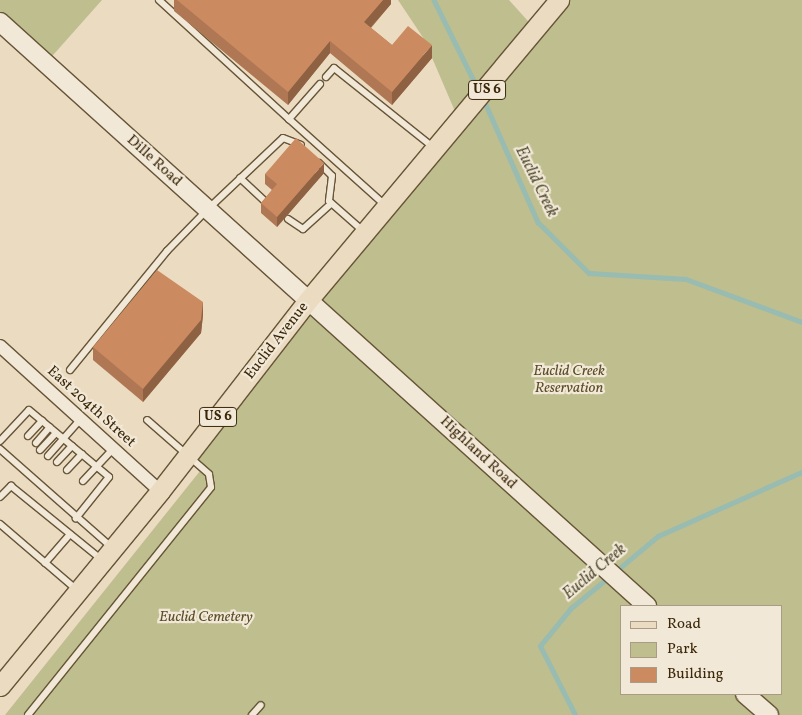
<!DOCTYPE html>
<style>
body{margin:0}
#map{position:relative;width:802px;height:715px;overflow:hidden;background:#ebdbc1;font-family:Vollkorn,serif}
div>[style]{position:absolute}
[style*='--x']{left:calc(var(--x)*1px);top:calc(var(--y)*1px);width:calc(var(--w)*1px);rotate:calc(var(--a)*1deg)}
.green>*{inset:0;background:#bebe8e}
.stream>*{height:4.5px;margin:-2.25px;padding:0 2.25px;transform-origin:2.25px;border-radius:2.25px;background:#98bbb2}
.roads{filter:drop-shadow(1px 0 #675537) drop-shadow(-1px 0 #675537) drop-shadow(0 1px #675537) drop-shadow(0 -1px #675537)}
.lane>*{height:6px;margin:-3px;padding:0 3px;transform-origin:3px;border-radius:3px;background:#f2e8d7}
.street>*{height:12px;margin:-6px;padding:0 6px;transform-origin:6px;border-radius:6px;background:#f2e8d7}
.secondary>*{height:18px;margin:-9px;padding:0 9px;transform-origin:9px;border-radius:9px;background:#f2e8d7}
.primary>*{height:19px;margin:-9.5px;padding:0 9.5px;transform-origin:9.5px;border-radius:9.5px;background:#ebdbc1}
.wall>*{inset:0;background:#af7753}
.shaded-wall>*{inset:0;background:#8e6143}
.building>*{inset:0;background:#cb8a60}
span{translate:-50% -50%;white-space:nowrap;text-align:center;line-height:1.15;-webkit-text-stroke:4.5px #f2e8d7;paint-order:stroke}
.shield-label span{padding:1px 4px;background:#f2e8d7;border:1px solid;border-radius:4px;-webkit-text-stroke-width:0}
.shield-label{font-size:14px;color:#3b2809;font-weight:700}
.street-label{font-size:15px;color:#3b2809}
.park-label{font-size:15px;color:#5c4e2a;font-style:italic}
.water-label{font-size:16px;color:#524d33;font-style:italic}
.legend{position:absolute;left:620px;top:605px;width:162px;height:90px;box-sizing:border-box;background:#f2e8d7;border:1px solid #a99b85;margin:0;padding:6px 9px;list-style:none;font-size:15px;color:#3b2809}
.legend li{display:flex;align-items:center;gap:10px;height:25px}
.legend b{width:25px;border:1px solid #a99b85}
</style>
<div id="map">
<div class="green">
<i style="clip-path:polygon(0 0,102px 0,46px 63px,0 22px)"></i>
<i style="clip-path:polygon(evenodd,398px 0,509px 0,536px 30px,559px 0,802px 0,802px 715px,5px 715px,200px 471px,187px 457px,460px 123px,424px 39px,398px 0,621px 606px,781px 606px,781px 694px,621px 694px,621px 606px)"></i>
</div>
<div class="stream">
<i style="--x:434;--y:0;--w:99;--a:63.7"></i>
<i style="--x:483;--y:98;--w:136;--a:66.1"></i>
<i style="--x:538;--y:222;--w:72;--a:45"></i>
<i style="--x:589;--y:273;--w:97;--a:3.5"></i>
<i style="--x:686;--y:279;--w:124;--a:20.3"></i>
<i style="--x:615;--y:572;--w:56;--a:-39.9"></i>
<i style="--x:658;--y:536;--w:158;--a:-24"></i>
<i style="--x:575;--y:715;--w:77;--a:-116.9"></i>
<i style="--x:540;--y:646;--w:49;--a:-50.8"></i>
<i style="--x:571;--y:608;--w:49;--a:-39.2"></i>
</div>
<div class="roads">
<div class="lane">
<i style="--x:159;--y:0;--w:176;--a:42.5"></i>
<i style="--x:326;--y:77;--w:12;--a:-48"></i>
<i style="--x:334;--y:68;--w:127;--a:38.6"></i>
<i style="--x:320;--y:84;--w:47;--a:131.5"></i>
<i style="--x:289;--y:119;--w:130;--a:41.9"></i>
<i style="--x:319;--y:163;--w:18;--a:45"></i>
<i style="--x:332;--y:176;--w:25;--a:97"></i>
<i style="--x:329;--y:201;--w:45;--a:41.4"></i>
<i style="--x:240;--y:178;--w:33;--a:43"></i>
<i style="--x:288;--y:219;--w:18;--a:34"></i>
<i style="--x:303;--y:229;--w:38;--a:-42"></i>
<i style="--x:70;--y:370;--w:154;--a:-50.8"></i>
<i style="--x:167;--y:251;--w:59;--a:-45.7"></i>
<i style="--x:208;--y:209;--w:103;--a:-43.4"></i>
<i style="--x:283;--y:138;--w:19;--a:21"></i>
<i style="--x:28;--y:436;--w:21;--a:-47"></i>
<i style="--x:0;--y:441;--w:42;--a:-46.9"></i>
<i style="--x:29;--y:410;--w:104;--a:39.9"></i>
<i style="--x:109;--y:477;--w:53;--a:128.8"></i>
<i style="--x:36;--y:443;--w:21;--a:-49"></i>
<i style="--x:0;--y:449;--w:148;--a:41.4"></i>
<i style="--x:40;--y:450;--w:23;--a:-47"></i>
<i style="--x:48;--y:456;--w:48;--a:-48.4"></i>
<i style="--x:57;--y:462;--w:22;--a:-47"></i>
<i style="--x:67;--y:470;--w:22;--a:-47"></i>
<i style="--x:83;--y:481;--w:44;--a:-46.8"></i>
<i style="--x:0;--y:497;--w:16;--a:-45"></i>
<i style="--x:11;--y:486;--w:117;--a:39.1"></i>
<i style="--x:0;--y:524;--w:101;--a:40.6"></i>
<i style="--x:45;--y:563;--w:38;--a:-49"></i>
<i style="--x:28;--y:715;--w:292;--a:-51.2"></i>
<i style="--x:211;--y:487;--w:13;--a:-99"></i>
<i style="--x:209;--y:474;--w:82;--a:-138.9"></i>
<i style="--x:252;--y:715;--w:13;--a:-48"></i>
</div>
<div class="street">
<i style="--x:0;--y:346;--w:216;--a:42.2"></i>
</div>
<div class="secondary">
<i style="--x:0;--y:22;--w:872;--a:42.07"></i>
<i style="--x:745;--y:694;--w:32;--a:41"></i>
</div>
<div class="primary">
<i style="--x:0;--y:686;--w:252;--a:-50.6"></i>
<i style="--x:160;--y:491;--w:243;--a:-52.2"></i>
<i style="--x:309;--y:299;--w:390;--a:-50.1"></i>
</div>
</div>
<div class="wall">
<i style="clip-path:polygon(174px 0,391px 0,391px 4px,371px 28px,392px 45px,432px 58px,392px 105px,330px 53px,288px 105px,174px 11px)"></i>
<i style="clip-path:polygon(324px 173px,277px 227px,261px 213px,261px 203px,272px 190px,265px 184px,265px 174px)"></i>
<i style="clip-path:polygon(203px 315px,201px 333px,143px 402px,93px 360px,93px 347px)"></i>
</div>
<div class="shaded-wall">
<i style="clip-path:polygon(383px 0,391px 0,391px 4px,364px 35px,364px 22px)"></i>
<i style="clip-path:polygon(330px 41px,330px 53px,288px 105px,288px 92px)"></i>
<i style="clip-path:polygon(432px 45px,432px 58px,392px 105px,392px 92px)"></i>
<i style="clip-path:polygon(324px 163px,324px 173px,277px 227px,277px 217px)"></i>
<i style="clip-path:polygon(203px 302px,203px 315px,201px 333px,143px 402px,143px 389px)"></i>
</div>
<div class="building">
<i style="clip-path:polygon(177px 0,383px 0,364px 22px,392px 45px,408px 26px,432px 45px,392px 92px,330px 41px,288px 92px)"></i>
<i style="clip-path:polygon(296px 138px,324px 163px,277px 217px,261px 203px,277px 184px,265px 174px)"></i>
<i style="clip-path:polygon(157px 270px,203px 302px,201px 320px,143px 389px,93px 347px)"></i>
</div>
<div class="shield-label">
<span style="left:487px;top:90px">US 6</span>
<span style="left:218px;top:417px">US 6</span>
</div>
<div class="street-label">
<span style="left:154px;top:161px;rotate:42deg">Dille Road</span>
<span style="left:277px;top:341px;rotate:-52deg">Euclid Avenue</span>
<span style="left:91px;top:407px;rotate:42deg">East 204th Street</span>
<span style="left:478px;top:453px;rotate:43deg">Highland Road</span>
</div>
<div class="park-label">
<span style="left:569px;top:380px">Euclid Creek<br>Reservation</span>
<span style="left:206px;top:618px">Euclid Cemetery</span>
</div>
<div class="water-label">
<span style="left:536px;top:182px;rotate:64deg">Euclid Creek</span>
<span style="left:595px;top:572px;rotate:-40deg">Euclid Creek</span>
</div>
<ul class="legend">
<li><b style="height:6px;background:#ebdbc1"></b>Road</li>
<li><b style="height:14px;background:#bebe8e"></b>Park</li>
<li><b style="height:14px;background:#cb8a60"></b>Building</li>
</ul>
</div>
